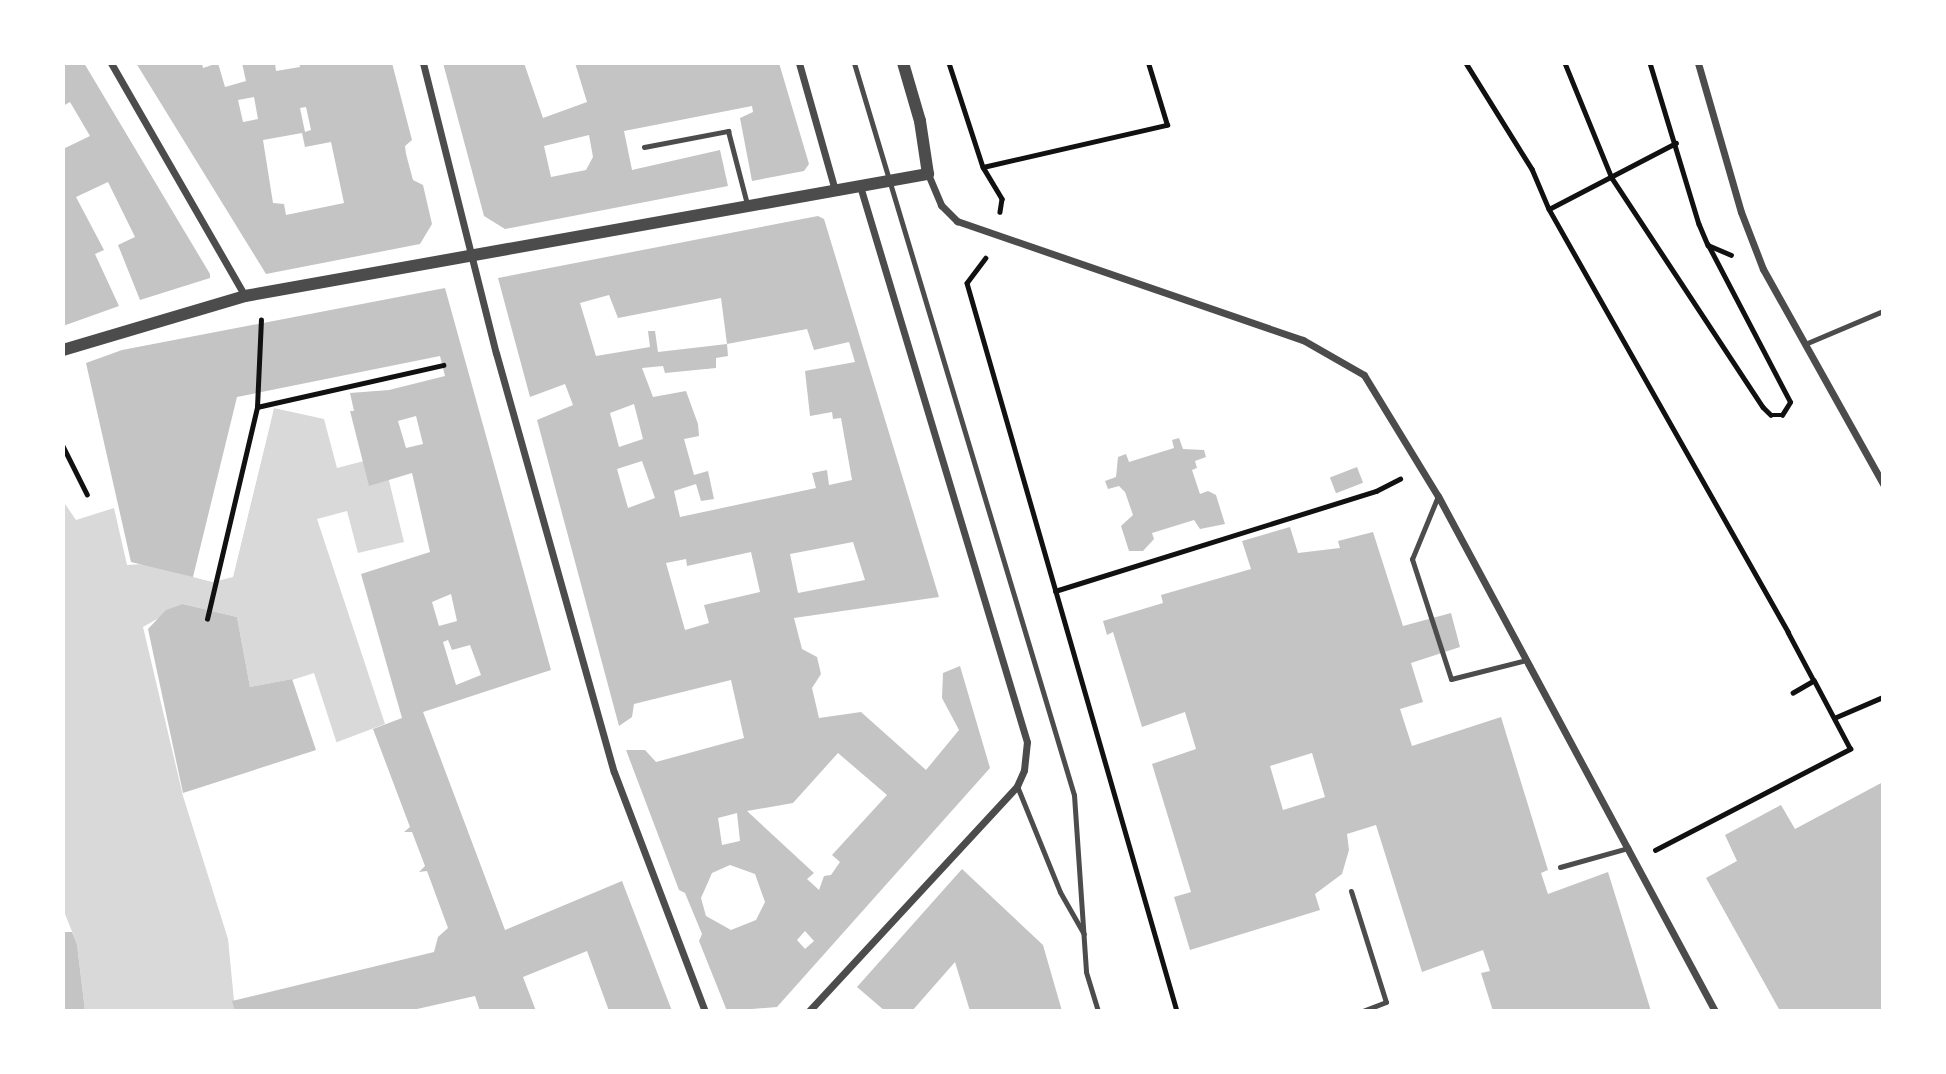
<!DOCTYPE html>
<style>
body{margin:0}
#map{position:relative;width:1946px;height:1074px;overflow:hidden;background:#fff;font-family:"Nunito Sans",sans-serif}
div>[style]{position:absolute}
[style*='--x']{left:calc(var(--x)*1px);top:calc(var(--y)*1px);width:calc(var(--w)*1px);rotate:calc(var(--a)*1deg)}
.water>*{inset:0;background:#d9d9d9}
.pier>*{inset:0;background:#fff;transform-origin:0 0}
.building>*{inset:0;background:#c4c4c4;transform-origin:0 0}
.path>*{height:4.5px;margin:-2.25px;padding:0 2.25px;transform-origin:2.25px;border-radius:2.25px;background:#111}
.service>*{height:5px;margin:-2.5px;padding:0 2.5px;transform-origin:2.5px;border-radius:2.5px;background:#4c4c4c}
.minor>*{height:7px;margin:-3.5px;padding:0 3.5px;transform-origin:3.5px;border-radius:3.5px;background:#4c4c4c}
.tertiary>*{height:12px;margin:-6px;padding:0 6px;transform-origin:6px;border-radius:6px;background:#4c4c4c}
span{translate:-50% -50%;white-space:nowrap;text-align:center;line-height:1.15;-webkit-text-stroke:7px #fff;paint-order:stroke}
.frame{position:absolute;inset:0;border:65px solid #fff;pointer-events:none}
</style>
<div id="map">
<div class="water">
<i style="clip-path:polygon(274px 408px,324px 419px,337px 468px,383px 456px,404px 542px,358px 553px,347px 511px,317px 519px,385px 724px,316px 750px,292px 679px,250px 687px,237px 617px,183px 604px,143px 627px,183px 796px,228px 939px,235px 1011px,85px 1011px,77px 944px,63px 909px,63px 501px,76px 520px,114px 508px,127px 565px,145px 564px,213px 582px,233px 576px)"></i>
</div>
<div class="pier">
<i style="clip-path:polygon(275px 404px,328px 418px,274px 408px,233px 577px,213px 582px,193px 577px,230px 574px)"></i>
<i style="left:314px;top:673px;width:74px;height:23px;rotate:72deg"></i>
</div>
<div class="building">
<i style="clip-path:polygon(63px 63px,84px 63px,210px 274px,210px 278px,140px 300px,118px 245px,135px 237px,108px 182px,76px 197px,104px 250px,95px 254px,119px 306px,63px 326px,63px 149px,90px 136px,70px 102px,63px 106px)"></i>
<i style="clip-path:polygon(evenodd,136px 63px,202px 63px,203px 68px,218px 63px,225px 87px,246px 81px,242px 63px,275px 63px,276px 71px,300px 67px,299px 63px,392px 63px,412px 140px,405px 146px,406px 154px,413px 180px,423px 185px,432px 224px,420px 244px,266px 274px,136px 63px,254px 97px,258px 119px,243px 122px,238px 100px,254px 97px,136px 63px,306px 107px,311px 130px,305px 132px,300px 108px,306px 107px,136px 63px,302px 133px,305px 147px,331px 142px,344px 203px,286px 215px,284px 204px,273px 203px,263px 140px,302px 133px)"></i>
<i style="clip-path:polygon(evenodd,443px 63px,524px 63px,543px 118px,587px 102px,575px 63px,779px 63px,809px 164px,804px 171px,752px 181px,740px 118px,753px 112px,752px 106px,624px 131px,632px 170px,720px 150px,728px 186px,505px 229px,484px 216px,443px 63px,589px 135px,593px 157px,586px 170px,551px 177px,544px 146px,589px 135px)"></i>
<i style="clip-path:polygon(evenodd,818px 216px,824px 219px,939px 597px,794px 618px,802px 649px,817px 657px,821px 674px,812px 688px,819px 718px,861px 712px,926px 770px,959px 730px,942px 698px,943px 673px,960px 666px,990px 768px,777px 1007px,727px 1011px,699px 941px,702px 934px,685px 893px,679px 890px,626px 750px,645px 750px,656px 762px,744px 738px,731px 680px,634px 704px,632px 717px,619px 726px,537px 420px,573px 405px,565px 384px,530px 397px,498px 278px,818px 216px,609px 295px,618px 318px,721px 298px,727px 344px,807px 329px,814px 350px,849px 342px,855px 362px,805px 371px,810px 416px,832px 412px,833px 419px,841px 418px,852px 480px,829px 485px,827px 470px,812px 473px,816px 488px,680px 517px,674px 491px,696px 484px,701px 501px,714px 499px,708px 471px,694px 475px,684px 439px,699px 436px,698px 424px,686px 391px,653px 397px,642px 368px,663px 366px,665px 373px,716px 368px,716px 358px,728px 356px,727px 344px,658px 352px,655px 331px,648px 331px,650px 347px,596px 356px,580px 303px,609px 295px,818px 216px,634px 404px,643px 439px,619px 447px,610px 413px,634px 404px,818px 216px,642px 461px,655px 498px,628px 508px,617px 469px,642px 461px,818px 216px,853px 542px,865px 580px,798px 593px,790px 554px,853px 542px,818px 216px,751px 552px,760px 592px,704px 605px,709px 623px,685px 630px,666px 563px,686px 559px,687px 566px,751px 552px,818px 216px,838px 753px,887px 795px,832px 855px,840px 862px,831px 875px,824px 876px,819px 890px,807px 879px,814px 873px,747px 811px,793px 803px,838px 753px,818px 216px,737px 813px,740px 841px,722px 845px,718px 818px,737px 813px,818px 216px,730px 865px,755px 874px,765px 902px,756px 920px,731px 930px,706px 916px,701px 898px,712px 873px,730px 865px,818px 216px,805px 931px,814px 941px,805px 949px,797px 940px,805px 931px)"></i>
<i style="clip-path:polygon(evenodd,445px 288px,551px 670px,423px 712px,505px 930px,622px 881px,672px 1011px,609px 1011px,587px 951px,523px 977px,536px 1011px,480px 1011px,475px 996px,408px 1011px,235px 1011px,232px 1001px,434px 952px,438px 937px,448px 928px,427px 871px,419px 872px,425px 866px,412px 832px,404px 832px,410px 827px,373px 729px,402px 718px,361px 574px,430px 552px,412px 473px,369px 486px,350px 411px,354px 411px,350px 393px,389px 390px,445px 376px,440px 356px,237px 397px,193px 577px,131px 562px,86px 363px,122px 350px,445px 288px,416px 416px,423px 444px,406px 448px,398px 421px,416px 416px,445px 288px,451px 594px,457px 621px,439px 626px,432px 602px,451px 594px,445px 288px,448px 640px,452px 650px,470px 645px,481px 675px,456px 685px,443px 642px,448px 640px)"></i>
<i style="clip-path:polygon(1179px 438px,1183px 449px,1204px 450px,1206px 457px,1195px 461px,1197px 468px,1192px 470px,1200px 494px,1208px 491px,1216px 495px,1225px 524px,1200px 529px,1194px 520px,1152px 533px,1154px 539px,1143px 551px,1129px 551px,1121px 526px,1133px 515px,1125px 492px,1119px 486px,1108px 489px,1105px 481px,1116px 477px,1118px 457px,1126px 454px,1129px 462px,1174px 448px,1172px 440px)"></i>
<i style="left:1357px;top:467px;width:17px;height:29px;rotate:69deg"></i>
<i style="clip-path:polygon(evenodd,1290px 527px,1298px 553px,1340px 548px,1338px 541px,1373px 532px,1403px 626px,1451px 613px,1460px 647px,1411px 663px,1423px 702px,1400px 709px,1412px 746px,1501px 717px,1548px 870px,1541px 873px,1548px 894px,1608px 872px,1651px 1011px,1493px 1011px,1481px 973px,1490px 971px,1483px 950px,1422px 972px,1376px 825px,1347px 834px,1349px 850px,1342px 874px,1315px 894px,1320px 910px,1190px 950px,1174px 897px,1191px 892px,1152px 764px,1196px 749px,1185px 712px,1142px 727px,1113px 632px,1107px 635px,1103px 621px,1163px 603px,1161px 595px,1251px 569px,1242px 541px,1290px 527px,1312px 753px,1325px 797px,1283px 810px,1270px 766px,1312px 753px)"></i>
<i style="clip-path:polygon(183px 604px,237px 617px,250px 687px,292px 679px,316px 750px,183px 793px,148px 629px,166px 610px)"></i>
<i style="clip-path:polygon(1883px 782px,1883px 1011px,1780px 1011px,1706px 878px,1737px 861px,1725px 835px,1781px 805px,1795px 829px)"></i>
<i style="clip-path:polygon(962px 869px,1043px 945px,1062px 1011px,970px 1011px,955px 962px,912px 1011px,885px 1011px,857px 987px)"></i>
<i style="clip-path:polygon(63px 932px,72px 932px,77px 944px,85px 1011px,63px 1011px)"></i>
</div>
<div class="path">
<i style="--x:949;--y:63;--w:109;--a:71.9"></i>
<i style="--x:983;--y:167;--w:37;--a:59"></i>
<i style="--x:1002;--y:199;--w:13;--a:99"></i>
<i style="--x:1466;--y:63;--w:125;--a:58.1"></i>
<i style="--x:1532;--y:169;--w:43;--a:67"></i>
<i style="--x:1549;--y:209;--w:486;--a:60.5"></i>
<i style="--x:1788;--y:632;--w:55;--a:62"></i>
<i style="--x:1814;--y:681;--w:24;--a:150"></i>
<i style="--x:1565;--y:63;--w:124;--a:67.8"></i>
<i style="--x:1612;--y:178;--w:274;--a:56.6"></i>
<i style="--x:1763;--y:407;--w:11;--a:45"></i>
<i style="--x:1771;--y:415;--w:11;--a:0"></i>
<i style="--x:1782;--y:415;--w:15;--a:-58"></i>
<i style="--x:1790;--y:402;--w:177;--a:-117.6"></i>
<i style="--x:1650;--y:63;--w:168;--a:73.1"></i>
<i style="--x:1699;--y:224;--w:23;--a:67"></i>
<i style="--x:1708;--y:245;--w:25;--a:23"></i>
<i style="--x:983;--y:167;--w:189;--a:-12.9"></i>
<i style="--x:1167;--y:125;--w:65;--a:-107"></i>
<i style="--x:1549;--y:209;--w:143;--a:-27.5"></i>
<i style="--x:986;--y:258;--w:31;--a:127"></i>
<i style="--x:967;--y:283;--w:758;--a:73.91"></i>
<i style="--x:257;--y:407;--w:87;--a:-87.4"></i>
<i style="--x:63;--y:446;--w:54;--a:63.4"></i>
<i style="--x:1055;--y:591;--w:336;--a:-17.3"></i>
<i style="--x:1376;--y:491;--w:27;--a:-27"></i>
<i style="--x:207;--y:619;--w:218;--a:-76.7"></i>
<i style="--x:257;--y:407;--w:191;--a:-12.7"></i>
<i style="--x:1834;--y:718;--w:53;--a:-23.2"></i>
<i style="--x:1655;--y:850;--w:220;--a:-27.4"></i>
<i style="--x:1850;--y:749;--w:77;--a:-117.9"></i>
</div>
<div class="service">
<i style="--x:854;--y:63;--w:764;--a:73.27"></i>
<i style="--x:1074;--y:795;--w:177;--a:86.1"></i>
<i style="--x:1086;--y:972;--w:41;--a:72.9"></i>
<i style="--x:644;--y:147;--w:86;--a:-10.8"></i>
<i style="--x:728;--y:131;--w:75;--a:75.4"></i>
<i style="--x:1805;--y:344;--w:85;--a:-22.9"></i>
<i style="--x:1438;--y:496;--w:68;--a:112.4"></i>
<i style="--x:1412;--y:559;--w:126;--a:72"></i>
<i style="--x:1451;--y:679;--w:77;--a:-14.2"></i>
<i style="--x:1017;--y:786;--w:114;--a:67.9"></i>
<i style="--x:1060;--y:892;--w:48;--a:60.3"></i>
<i style="--x:1560;--y:867;--w:71;--a:-15.6"></i>
<i style="--x:1351;--y:891;--w:116;--a:72.5"></i>
<i style="--x:1386;--y:1002;--w:26;--a:159"></i>
</div>
<div class="minor">
<i style="--x:111;--y:63;--w:269;--a:60.1"></i>
<i style="--x:423;--y:63;--w:299;--a:75.9"></i>
<i style="--x:496;--y:353;--w:435;--a:74.3"></i>
<i style="--x:614;--y:772;--w:256;--a:69.2"></i>
<i style="--x:799;--y:63;--w:132;--a:74.2"></i>
<i style="--x:1698;--y:63;--w:155;--a:73.9"></i>
<i style="--x:1741;--y:212;--w:61;--a:68.9"></i>
<i style="--x:1763;--y:269;--w:246;--a:60.8"></i>
<i style="--x:928;--y:174;--w:34;--a:67"></i>
<i style="--x:941;--y:205;--w:23;--a:45"></i>
<i style="--x:957;--y:221;--w:366;--a:19"></i>
<i style="--x:1303;--y:340;--w:70;--a:29.8"></i>
<i style="--x:1364;--y:375;--w:142;--a:58.6"></i>
<i style="--x:1438;--y:496;--w:585;--a:61.73"></i>
<i style="--x:809;--y:1011;--w:306;--a:-47.2"></i>
<i style="--x:1017;--y:786;--w:17;--a:-66"></i>
<i style="--x:1024;--y:770;--w:28;--a:-84"></i>
<i style="--x:1027;--y:742;--w:581;--a:-106.72"></i>
</div>
<div class="tertiary">
<i style="--x:63;--y:350;--w:190;--a:-16.5"></i>
<i style="--x:245;--y:296;--w:694;--a:-10.13"></i>
<i style="--x:928;--y:174;--w:54;--a:-98.6"></i>
<i style="--x:920;--y:121;--w:60;--a:-106.3"></i>
</div>
<div class="frame"></div>
</div>
